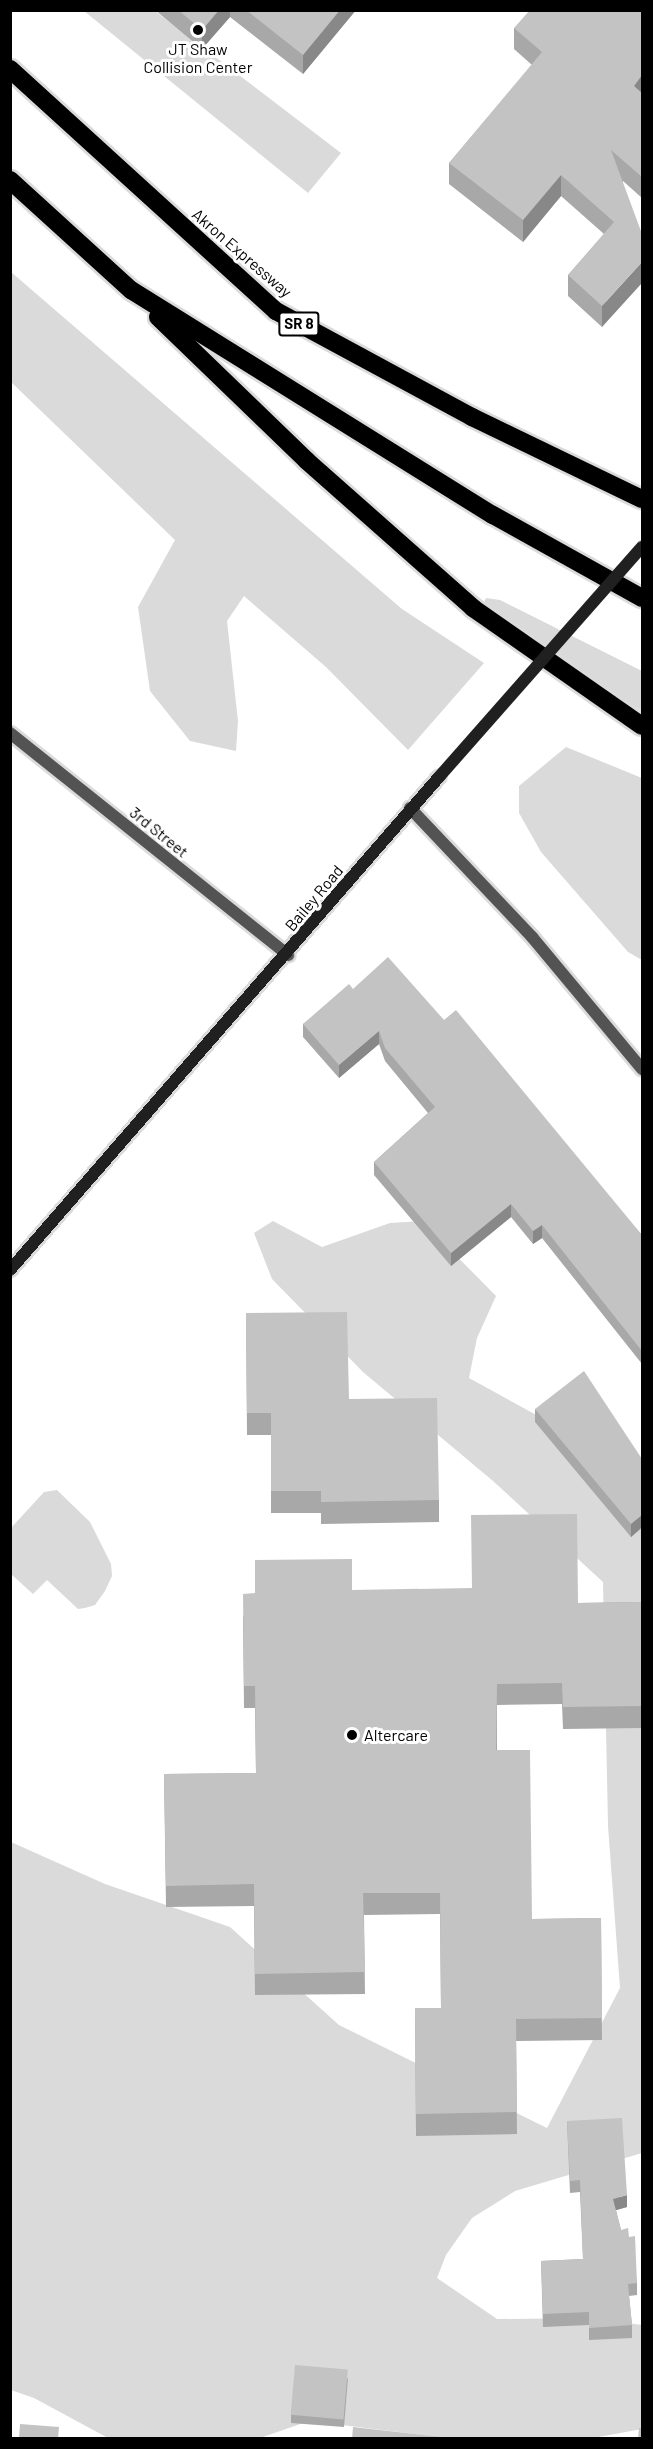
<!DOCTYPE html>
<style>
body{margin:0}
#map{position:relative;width:653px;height:2449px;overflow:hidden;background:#fff;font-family:Barlow,sans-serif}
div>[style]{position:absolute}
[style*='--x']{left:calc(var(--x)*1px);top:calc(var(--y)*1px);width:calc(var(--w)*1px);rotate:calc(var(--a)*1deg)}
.green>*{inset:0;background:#dadada}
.roads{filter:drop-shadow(2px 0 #dbdbdb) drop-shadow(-2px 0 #dbdbdb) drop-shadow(0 2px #dbdbdb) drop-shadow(0 -2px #dbdbdb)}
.street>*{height:12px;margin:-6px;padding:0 6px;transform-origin:6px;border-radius:6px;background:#535353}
.secondary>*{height:12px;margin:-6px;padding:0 6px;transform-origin:6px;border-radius:6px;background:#202020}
.highway>*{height:18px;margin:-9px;padding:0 9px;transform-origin:9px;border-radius:9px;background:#000}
.secondary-bridge>*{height:12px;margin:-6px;padding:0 6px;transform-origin:6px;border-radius:6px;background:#202020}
.wall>*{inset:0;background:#a8a8a8}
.shaded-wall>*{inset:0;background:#888}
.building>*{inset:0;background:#c3c3c3;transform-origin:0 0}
.dots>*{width:16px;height:16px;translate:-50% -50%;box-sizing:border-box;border:3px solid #fff;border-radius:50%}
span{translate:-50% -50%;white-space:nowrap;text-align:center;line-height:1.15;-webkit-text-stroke:6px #fff;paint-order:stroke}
.shield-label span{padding:2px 4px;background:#fff;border:2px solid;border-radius:4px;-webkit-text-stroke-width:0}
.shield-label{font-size:15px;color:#000;font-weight:700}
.poi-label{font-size:16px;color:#000}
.left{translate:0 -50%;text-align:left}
.street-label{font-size:16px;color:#000}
.frame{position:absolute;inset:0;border:12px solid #000;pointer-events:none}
</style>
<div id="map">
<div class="green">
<i style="clip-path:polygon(84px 11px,155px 11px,341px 153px,308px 193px)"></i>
<i style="clip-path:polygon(11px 272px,402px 609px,484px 663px,408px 750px,326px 667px,244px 596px,227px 621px,238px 721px,236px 751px,190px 741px,150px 691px,138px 607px,175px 540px,11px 382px)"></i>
<i style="clip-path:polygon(486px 598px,500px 600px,642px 671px,642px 711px,590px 681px,483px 605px)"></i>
<i style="clip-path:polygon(566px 747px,642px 778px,642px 960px,628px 952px,541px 852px,519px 813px,519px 786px)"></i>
<i style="clip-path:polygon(273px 1221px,322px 1247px,390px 1223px,422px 1221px,496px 1296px,477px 1338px,469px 1378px,642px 1473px,642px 2153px,515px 2191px,472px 2218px,446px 2255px,437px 2278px,497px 2319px,592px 2318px,642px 2325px,642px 2429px,593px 2438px,447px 2438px,309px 2421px,260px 2438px,108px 2438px,34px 2398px,11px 2390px,11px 1842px,105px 1884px,230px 1927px,339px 2025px,547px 2128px,620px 1988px,608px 1826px,603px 1582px,493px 1481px,363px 1372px,272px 1279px,254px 1233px)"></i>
<i style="clip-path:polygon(57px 1490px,90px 1522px,111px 1564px,112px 1576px,105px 1591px,95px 1605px,85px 1608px,78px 1609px,47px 1580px,33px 1594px,11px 1574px,11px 1528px,44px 1492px)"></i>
</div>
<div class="roads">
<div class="street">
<i style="--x:10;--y:733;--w:356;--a:38.6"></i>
<i style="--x:410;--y:808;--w:178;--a:46.6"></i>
<i style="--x:532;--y:937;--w:172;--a:50.2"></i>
</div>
<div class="secondary">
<i style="--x:10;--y:1270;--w:654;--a:-48.97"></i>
</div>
<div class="highway">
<i style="--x:10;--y:69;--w:360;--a:42.3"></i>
<i style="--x:276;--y:311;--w:223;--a:28.4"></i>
<i style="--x:472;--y:417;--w:189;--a:25.8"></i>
<i style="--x:10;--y:180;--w:164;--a:42.3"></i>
<i style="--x:131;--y:290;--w:426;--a:31.9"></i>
<i style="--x:493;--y:515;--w:171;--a:29.1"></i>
<i style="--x:158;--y:317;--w:207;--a:44"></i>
<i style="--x:307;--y:461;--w:222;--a:41.5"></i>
<i style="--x:473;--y:608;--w:206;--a:34.9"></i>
</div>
</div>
<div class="secondary-bridge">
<i style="--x:439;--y:777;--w:307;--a:-48.6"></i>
</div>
<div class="wall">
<i style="clip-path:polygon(155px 10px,356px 10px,303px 74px,230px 17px,202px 49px)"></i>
<i style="clip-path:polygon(642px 10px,642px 198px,623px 181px,602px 327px,568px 296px,568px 275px,604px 234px,561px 196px,523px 242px,449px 184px,449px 163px,532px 65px,514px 49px,514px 28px)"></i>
<i style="clip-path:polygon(353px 989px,444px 1020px,642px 1235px,642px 1364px,542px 1238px,533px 1244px,511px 1217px,451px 1266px,374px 1175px,374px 1162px,428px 1113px,385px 1061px,379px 1044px,339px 1078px,303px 1037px,303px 1024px)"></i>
<i style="clip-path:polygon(246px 1313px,349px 1399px,439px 1500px,439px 1522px,321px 1524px,321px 1513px,271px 1513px,271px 1435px,247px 1435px)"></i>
<i style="clip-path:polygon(535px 1409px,642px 1459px,642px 1528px,631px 1537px,535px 1422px)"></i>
<i style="clip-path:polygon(352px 1590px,578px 1603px,642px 1602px,642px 1728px,563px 1729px,562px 1704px,497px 1705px,497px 1750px,532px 1919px,601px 1918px,602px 2040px,516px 2041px,517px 2134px,416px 2136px,415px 2008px,441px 2008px,440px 1914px,364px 1915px,365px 1994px,255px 1995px,254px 1906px,166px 1907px,164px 1774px,256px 1773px,255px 1708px,244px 1708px,243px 1616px)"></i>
<i style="clip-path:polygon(567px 2121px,627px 2207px,616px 2210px,621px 2230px,629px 2237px,637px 2283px,637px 2295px,629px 2296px,632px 2325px,632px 2338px,589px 2340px,589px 2325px,543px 2327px,541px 2261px,583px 2259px,580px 2192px,570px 2193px)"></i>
<i style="clip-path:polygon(348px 2378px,344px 2427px,291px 2423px,291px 2415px)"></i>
</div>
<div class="shaded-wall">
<i style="clip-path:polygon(219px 10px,230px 10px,230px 17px,202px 49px,202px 30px)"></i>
<i style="clip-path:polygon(340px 10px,356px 10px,303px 74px,303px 55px)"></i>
<i style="clip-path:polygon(642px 75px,642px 96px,634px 86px)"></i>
<i style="clip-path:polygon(561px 175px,561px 196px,523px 242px,523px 220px)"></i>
<i style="clip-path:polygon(642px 262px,642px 283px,602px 327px,602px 306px)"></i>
<i style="clip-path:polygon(379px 1031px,379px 1044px,339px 1078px,339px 1065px)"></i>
<i style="clip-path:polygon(511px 1204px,511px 1217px,451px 1266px,451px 1253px)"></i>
<i style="clip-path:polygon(542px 1225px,542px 1238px,533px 1244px,533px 1231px)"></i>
<i style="clip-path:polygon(642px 1514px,642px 1527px,631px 1537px,631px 1524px)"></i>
<i style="clip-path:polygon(627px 2195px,627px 2207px,613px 2211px,613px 2199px)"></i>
</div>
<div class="building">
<i style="clip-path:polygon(178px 10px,219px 10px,202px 30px)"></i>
<i style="clip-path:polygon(246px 10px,340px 10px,303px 55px)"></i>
<i style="clip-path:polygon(530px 10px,642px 10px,642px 75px,634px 86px,642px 93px,642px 177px,611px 150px,642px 234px,642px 262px,602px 306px,568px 275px,614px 222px,561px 175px,523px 220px,449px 163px,542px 52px,514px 28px)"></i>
<i style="clip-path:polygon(388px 957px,444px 1020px,456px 1010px,642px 1235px,642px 1351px,542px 1225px,533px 1231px,511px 1204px,451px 1253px,374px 1162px,435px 1107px,385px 1048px,379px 1031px,339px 1065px,303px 1024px,349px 984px,353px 989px)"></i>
<i style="clip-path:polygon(347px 1312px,349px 1399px,437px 1398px,439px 1500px,321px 1502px,321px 1491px,271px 1491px,271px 1413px,247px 1413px,246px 1313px)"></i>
<i style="clip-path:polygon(584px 1371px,642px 1459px,642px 1515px,631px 1524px,535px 1409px)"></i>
<i style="clip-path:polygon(577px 1514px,578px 1603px,642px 1602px,642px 1706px,563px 1707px,562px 1683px,497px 1684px,496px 1750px,530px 1750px,532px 1919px,601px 1918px,602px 2018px,516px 2019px,517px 2112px,416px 2114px,415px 2008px,441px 2008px,440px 1893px,363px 1893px,365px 1972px,255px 1974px,254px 1884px,166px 1886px,164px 1774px,256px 1773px,255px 1686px,244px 1686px,243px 1594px,255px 1593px,255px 1560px,352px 1559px,352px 1590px,472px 1588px,471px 1515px)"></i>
<i style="clip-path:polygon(622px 2118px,627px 2195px,613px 2199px,621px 2230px,628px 2228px,629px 2237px,635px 2236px,637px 2283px,628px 2284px,632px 2325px,589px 2328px,589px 2312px,543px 2314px,541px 2261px,583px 2259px,580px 2180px,570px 2181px,567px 2121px)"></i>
<i style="left:295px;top:2365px;width:53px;height:50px;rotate:5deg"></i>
<i style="clip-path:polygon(20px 2424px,59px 2427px,58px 2439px,19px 2439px)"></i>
<i style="clip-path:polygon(353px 2427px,459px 2439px,352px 2439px)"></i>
<i style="clip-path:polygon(639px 2428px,642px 2428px,642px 2439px,638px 2439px)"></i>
</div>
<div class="dots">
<i style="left:198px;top:30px;background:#000"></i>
<i style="left:352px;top:1735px;background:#000"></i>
</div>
<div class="shield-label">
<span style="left:299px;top:324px">SR 8</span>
</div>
<div class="poi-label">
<span style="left:198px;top:58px">JT Shaw<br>Collision Center</span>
<span class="left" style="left:364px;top:1735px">Altercare</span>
</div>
<div class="street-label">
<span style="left:242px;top:253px;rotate:41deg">Akron Expressway</span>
<span style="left:159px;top:832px;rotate:39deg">3rd Street</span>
<span style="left:314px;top:898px;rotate:-50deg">Bailey Road</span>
</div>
<div class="frame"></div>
</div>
